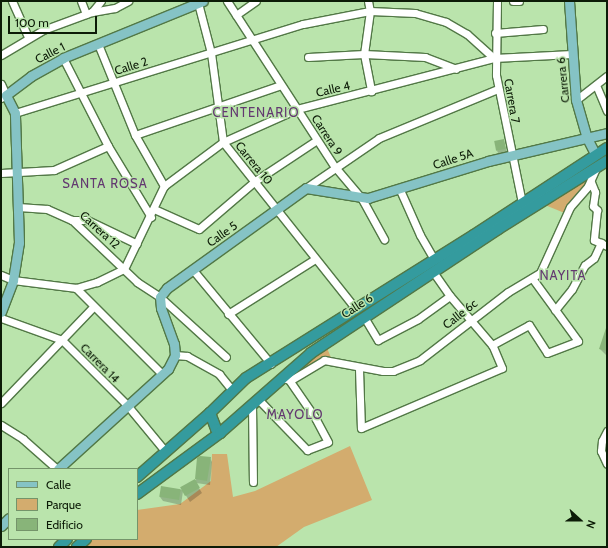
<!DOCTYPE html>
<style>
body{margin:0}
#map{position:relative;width:608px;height:548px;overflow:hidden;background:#bae4ac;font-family:Cabin,sans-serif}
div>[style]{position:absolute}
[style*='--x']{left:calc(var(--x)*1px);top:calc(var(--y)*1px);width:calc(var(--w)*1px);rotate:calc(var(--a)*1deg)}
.green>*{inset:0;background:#d3ac6e}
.shadow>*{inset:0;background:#0003}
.building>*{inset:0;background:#88b479;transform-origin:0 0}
.roads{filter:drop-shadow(1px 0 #527846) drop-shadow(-1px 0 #527846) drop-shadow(0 1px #527846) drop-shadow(0 -1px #527846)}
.minor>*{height:7px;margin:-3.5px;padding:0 3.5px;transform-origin:3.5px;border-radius:3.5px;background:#fff}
.major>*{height:9px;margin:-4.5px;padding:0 4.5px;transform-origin:4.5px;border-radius:4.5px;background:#85c3c5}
.highway>*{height:10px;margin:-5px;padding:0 5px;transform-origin:5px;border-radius:5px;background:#349b9e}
span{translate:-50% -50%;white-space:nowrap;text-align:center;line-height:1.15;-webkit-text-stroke:3px #bae4ac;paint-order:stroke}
.street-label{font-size:12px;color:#0c1b07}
.neighbourhood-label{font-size:13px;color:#633970;letter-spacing:1px}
.frame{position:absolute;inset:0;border:2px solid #0c1b07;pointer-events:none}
.legend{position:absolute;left:8px;top:468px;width:130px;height:72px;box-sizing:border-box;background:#bae4ac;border:1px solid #74946a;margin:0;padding:5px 7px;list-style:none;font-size:12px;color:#0c1b07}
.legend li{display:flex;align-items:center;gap:8px;height:20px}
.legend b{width:20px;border:1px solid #74946a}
.north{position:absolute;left:560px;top:500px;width:40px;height:40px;-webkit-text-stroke:3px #bae4ac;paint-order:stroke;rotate:111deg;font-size:11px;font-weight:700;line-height:16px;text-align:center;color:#0c1b07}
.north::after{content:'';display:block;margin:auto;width:14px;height:18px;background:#0c1b07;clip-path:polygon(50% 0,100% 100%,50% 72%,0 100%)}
.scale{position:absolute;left:8px;top:16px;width:89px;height:18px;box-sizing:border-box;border:2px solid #0c1b07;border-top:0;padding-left:5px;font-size:12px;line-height:14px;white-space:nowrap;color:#0c1b07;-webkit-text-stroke:3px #bae4ac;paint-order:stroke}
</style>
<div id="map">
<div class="green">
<i style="clip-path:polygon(596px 168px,567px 214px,540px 203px)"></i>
<i style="clip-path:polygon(328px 344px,327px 348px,332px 360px,289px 380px,311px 353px)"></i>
<i style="clip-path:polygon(350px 446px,372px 500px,304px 527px,276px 547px,77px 547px,86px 539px,137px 539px,137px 510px,180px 504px,211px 481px,212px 454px,227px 454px,233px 497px,255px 491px)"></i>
</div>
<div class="shadow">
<i style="clip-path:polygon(503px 140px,507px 152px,499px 154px,497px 151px)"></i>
<i style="clip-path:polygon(607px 327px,607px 356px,600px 349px)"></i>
<i style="clip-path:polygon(210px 458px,212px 462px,210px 485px,196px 483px,202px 493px,190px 502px,183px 491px,181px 505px,163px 501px,160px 497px,162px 487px,181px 490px,196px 480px,198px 459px)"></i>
</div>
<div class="building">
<i style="left:504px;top:139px;width:10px;height:10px;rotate:79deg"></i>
<i style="clip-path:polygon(606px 328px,607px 328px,607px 351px,599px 349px)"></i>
<i style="clip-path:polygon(200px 456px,211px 457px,207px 481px,195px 479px,197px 458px)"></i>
<i style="left:195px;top:479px;width:10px;height:17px;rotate:61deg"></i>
<i style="left:161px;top:486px;width:20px;height:11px;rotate:9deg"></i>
</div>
<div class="roads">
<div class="minor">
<i style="--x:12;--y:1;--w:39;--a:66"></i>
<i style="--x:81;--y:1;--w:14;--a:69"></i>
<i style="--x:227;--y:1;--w:198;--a:57"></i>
<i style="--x:335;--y:167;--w:42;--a:49.8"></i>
<i style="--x:362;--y:199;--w:46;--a:61.2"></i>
<i style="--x:368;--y:1;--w:10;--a:79"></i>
<i style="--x:370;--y:11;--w:43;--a:97.9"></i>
<i style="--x:364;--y:54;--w:38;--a:79"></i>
<i style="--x:497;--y:1;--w:74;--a:90.8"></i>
<i style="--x:496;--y:75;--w:131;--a:78.5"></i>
<i style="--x:513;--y:1;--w:6;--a:0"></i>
<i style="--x:198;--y:3;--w:52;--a:75.4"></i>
<i style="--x:211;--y:53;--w:90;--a:82.3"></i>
<i style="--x:223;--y:142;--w:213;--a:51.5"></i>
<i style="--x:92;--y:12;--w:14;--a:-51"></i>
<i style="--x:236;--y:15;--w:24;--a:-35"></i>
<i style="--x:495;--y:33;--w:48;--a:-4.8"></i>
<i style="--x:98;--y:44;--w:98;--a:67.9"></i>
<i style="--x:135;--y:135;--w:59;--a:60.4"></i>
<i style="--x:1;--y:55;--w:49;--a:-30.8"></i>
<i style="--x:43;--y:30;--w:52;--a:-20.2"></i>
<i style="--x:92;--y:12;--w:23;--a:-10"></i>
<i style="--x:115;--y:8;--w:15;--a:-28"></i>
<i style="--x:308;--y:57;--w:56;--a:-3.1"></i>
<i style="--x:364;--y:54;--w:61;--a:2.8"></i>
<i style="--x:425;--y:57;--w:33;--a:21"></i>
<i style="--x:63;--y:58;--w:99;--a:62.9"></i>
<i style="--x:108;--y:146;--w:83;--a:58.8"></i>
<i style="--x:1;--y:84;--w:12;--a:66"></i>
<i style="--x:6;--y:95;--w:6;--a:149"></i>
<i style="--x:596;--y:85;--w:28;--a:67"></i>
<i style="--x:576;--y:100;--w:39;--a:-38"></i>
<i style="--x:15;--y:113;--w:301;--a:-17.2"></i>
<i style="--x:303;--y:24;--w:68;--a:-11"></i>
<i style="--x:370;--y:11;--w:45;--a:2.5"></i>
<i style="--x:415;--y:13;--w:32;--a:16"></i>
<i style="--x:446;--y:22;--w:24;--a:30"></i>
<i style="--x:467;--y:34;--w:36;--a:42"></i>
<i style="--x:135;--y:135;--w:154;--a:-18.9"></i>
<i style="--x:1;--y:173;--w:53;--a:-3.2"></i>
<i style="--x:54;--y:170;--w:59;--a:-24"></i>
<i style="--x:591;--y:182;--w:11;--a:68"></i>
<i style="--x:595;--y:192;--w:14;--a:98"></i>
<i style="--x:593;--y:206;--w:6;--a:45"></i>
<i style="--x:597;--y:210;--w:30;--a:96"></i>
<i style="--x:594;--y:240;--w:14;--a:25"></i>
<i style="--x:306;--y:188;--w:88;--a:-34.4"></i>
<i style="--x:379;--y:138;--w:129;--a:-22.4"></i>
<i style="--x:400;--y:190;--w:49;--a:66"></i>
<i style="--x:420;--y:235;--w:28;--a:60"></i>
<i style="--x:18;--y:207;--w:29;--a:4"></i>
<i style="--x:47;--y:209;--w:27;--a:24"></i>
<i style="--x:72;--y:220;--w:90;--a:43.6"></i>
<i style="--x:137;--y:282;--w:27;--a:33"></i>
<i style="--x:160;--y:297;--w:89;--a:42.3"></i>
<i style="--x:154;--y:209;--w:49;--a:24"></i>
<i style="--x:199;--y:229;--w:74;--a:-40.6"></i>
<i style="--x:255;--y:181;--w:74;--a:-33.5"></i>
<i style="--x:72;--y:220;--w:15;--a:0"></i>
<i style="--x:87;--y:220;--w:55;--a:25.6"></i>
<i style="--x:193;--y:270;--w:122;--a:50.3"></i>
<i style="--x:1;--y:275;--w:13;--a:23"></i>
<i style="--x:13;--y:280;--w:64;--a:7.2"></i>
<i style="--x:76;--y:288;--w:122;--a:45"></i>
<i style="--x:76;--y:288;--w:22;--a:-16"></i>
<i style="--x:97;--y:282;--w:30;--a:-26"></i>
<i style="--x:124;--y:269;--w:92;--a:-64.3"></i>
<i style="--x:164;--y:186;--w:74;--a:-36.7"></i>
<i style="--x:223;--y:142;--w:81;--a:-24"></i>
<i style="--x:297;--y:109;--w:203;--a:-14.5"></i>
<i style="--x:494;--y:58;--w:78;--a:-2.9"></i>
<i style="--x:555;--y:310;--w:27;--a:-51"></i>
<i style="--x:572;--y:289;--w:27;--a:-62"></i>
<i style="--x:585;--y:265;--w:11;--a:-38"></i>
<i style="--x:594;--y:258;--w:17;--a:-65"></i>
<i style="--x:228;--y:314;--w:103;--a:-32.3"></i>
<i style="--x:364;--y:317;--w:27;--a:59"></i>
<i style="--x:378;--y:340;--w:45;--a:-27.7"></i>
<i style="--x:418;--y:319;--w:39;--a:-36"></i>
<i style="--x:1;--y:318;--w:65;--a:19.8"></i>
<i style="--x:62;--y:340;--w:92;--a:45"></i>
<i style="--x:127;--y:405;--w:60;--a:50.4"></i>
<i style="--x:492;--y:345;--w:42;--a:-28.4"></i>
<i style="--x:529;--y:325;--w:33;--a:57"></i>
<i style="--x:547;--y:353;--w:33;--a:-21"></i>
<i style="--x:578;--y:341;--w:78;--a:-126.1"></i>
<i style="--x:175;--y:355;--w:12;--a:5"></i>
<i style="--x:187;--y:356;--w:37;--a:29"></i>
<i style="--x:219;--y:374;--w:21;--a:51"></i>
<i style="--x:359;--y:369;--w:59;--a:88.1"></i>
<i style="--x:361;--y:428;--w:153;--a:-23.1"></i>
<i style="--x:502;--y:368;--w:25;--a:-113"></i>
<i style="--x:492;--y:345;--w:65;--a:-130.6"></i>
<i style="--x:450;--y:296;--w:29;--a:-125"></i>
<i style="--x:282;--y:378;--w:9;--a:13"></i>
<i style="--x:291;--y:380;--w:39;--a:-31"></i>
<i style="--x:324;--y:360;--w:60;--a:10.6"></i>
<i style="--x:383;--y:371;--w:10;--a:0"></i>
<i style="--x:393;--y:371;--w:29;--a:-22"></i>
<i style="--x:420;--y:360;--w:111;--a:-37.7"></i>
<i style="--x:508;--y:292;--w:37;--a:-31"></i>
<i style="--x:540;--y:273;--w:72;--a:-65.6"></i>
<i style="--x:570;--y:207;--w:28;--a:-49"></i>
<i style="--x:588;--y:186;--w:20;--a:-66"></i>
<i style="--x:258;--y:399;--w:71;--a:46.1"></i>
<i style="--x:307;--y:450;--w:22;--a:-21"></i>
<i style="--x:328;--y:442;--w:26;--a:-118"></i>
<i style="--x:316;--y:419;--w:47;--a:-124.7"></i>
<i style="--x:1;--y:403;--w:133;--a:-46.2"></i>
<i style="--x:252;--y:404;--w:78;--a:89.3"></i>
<i style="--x:1;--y:425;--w:26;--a:32"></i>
<i style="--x:23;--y:439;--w:45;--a:41.4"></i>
<i style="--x:607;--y:431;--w:11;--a:117"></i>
<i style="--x:602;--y:441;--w:10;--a:96"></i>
<i style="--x:601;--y:451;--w:14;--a:65"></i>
</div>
<div class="major">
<i style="--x:569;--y:1;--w:99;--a:86"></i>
<i style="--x:576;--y:100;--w:40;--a:74"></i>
<i style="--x:587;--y:138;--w:18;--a:63"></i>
<i style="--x:1;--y:312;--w:34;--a:-69"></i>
<i style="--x:13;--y:280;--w:37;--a:-81"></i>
<i style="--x:19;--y:243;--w:130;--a:-91.8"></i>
<i style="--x:15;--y:113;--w:20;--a:-117"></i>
<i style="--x:6;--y:95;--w:31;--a:-37"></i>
<i style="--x:31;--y:76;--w:37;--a:-29"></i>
<i style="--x:63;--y:58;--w:151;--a:-22.2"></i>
<i style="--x:58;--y:469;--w:149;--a:-42.3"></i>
<i style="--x:168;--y:369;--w:16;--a:-63"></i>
<i style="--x:175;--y:355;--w:11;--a:-95"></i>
<i style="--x:174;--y:344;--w:38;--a:-110"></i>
<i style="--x:161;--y:308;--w:11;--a:-95"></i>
<i style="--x:160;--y:297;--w:11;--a:-52"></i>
<i style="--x:167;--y:288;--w:171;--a:-35.7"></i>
<i style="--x:306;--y:188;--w:63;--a:9.2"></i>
<i style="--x:368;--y:198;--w:126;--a:-17.1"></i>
<i style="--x:488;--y:161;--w:122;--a:-13.2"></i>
<i style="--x:1;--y:526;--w:11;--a:-45"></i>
</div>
<div class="highway">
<i style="--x:210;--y:413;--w:17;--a:69"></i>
<i style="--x:216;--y:429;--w:6;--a:45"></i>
<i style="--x:137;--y:477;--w:97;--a:-41.2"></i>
<i style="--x:210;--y:413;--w:50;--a:-44.2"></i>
<i style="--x:246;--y:378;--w:269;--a:-32.1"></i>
<i style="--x:474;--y:235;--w:159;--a:-33.2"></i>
<i style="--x:137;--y:494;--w:103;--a:-36.3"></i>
<i style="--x:220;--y:433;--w:121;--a:-41.3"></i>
<i style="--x:311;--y:353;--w:224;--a:-33.5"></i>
<i style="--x:498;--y:229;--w:128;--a:-32"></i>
<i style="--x:59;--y:547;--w:11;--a:-45"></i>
<i style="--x:77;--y:547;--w:12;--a:-42"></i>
</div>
</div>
<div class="street-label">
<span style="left:50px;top:53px;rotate:-27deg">Calle 1</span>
<span style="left:131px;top:66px;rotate:-17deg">Calle 2</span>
<span style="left:563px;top:80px;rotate:-96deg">Carrera 6</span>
<span style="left:333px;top:89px;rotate:-13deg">Calle 4</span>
<span style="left:512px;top:101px;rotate:80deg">Carrera 7</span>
<span style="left:327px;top:135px;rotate:57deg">Carrera 9</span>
<span style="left:453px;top:159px;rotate:-18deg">Calle 5A</span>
<span style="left:254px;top:163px;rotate:51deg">Carrera 10</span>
<span style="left:100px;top:230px;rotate:42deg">Carrera 12</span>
<span style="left:222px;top:234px;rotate:-35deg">Calle 5</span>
<span style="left:357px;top:306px;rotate:-33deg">Calle 6</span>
<span style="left:460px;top:314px;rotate:-38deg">Calle 6c</span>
<span style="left:100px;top:363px;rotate:45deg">Carrera 14</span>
</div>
<div class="neighbourhood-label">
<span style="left:256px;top:112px">CENTENARIO</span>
<span style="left:105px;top:183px">SANTA ROSA</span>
<span style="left:563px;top:275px">NAYITA</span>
<span style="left:295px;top:414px">MAYOLO</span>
</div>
<div class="frame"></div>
<ul class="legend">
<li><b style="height:5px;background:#85c3c5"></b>Calle</li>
<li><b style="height:11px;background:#d3ac6e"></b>Parque</li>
<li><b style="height:11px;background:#88b479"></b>Edificio</li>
</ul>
<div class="north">N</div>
<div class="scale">100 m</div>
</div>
